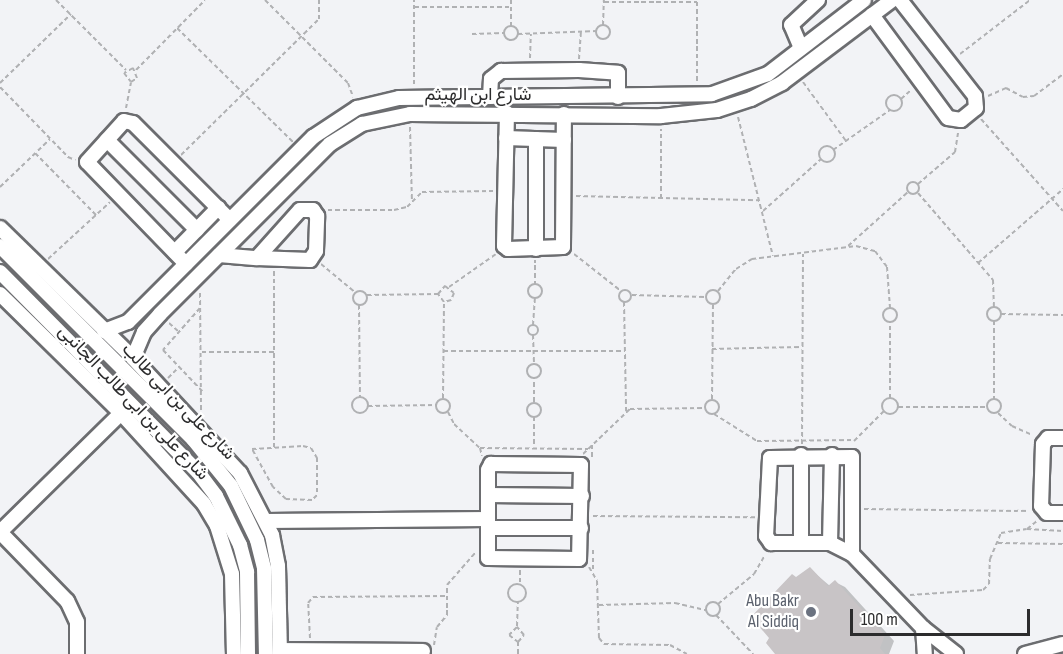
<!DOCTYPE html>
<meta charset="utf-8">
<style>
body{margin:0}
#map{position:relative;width:1063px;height:654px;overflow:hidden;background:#f2f3f6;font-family:"Sofia Sans Condensed",Vazirmatn,sans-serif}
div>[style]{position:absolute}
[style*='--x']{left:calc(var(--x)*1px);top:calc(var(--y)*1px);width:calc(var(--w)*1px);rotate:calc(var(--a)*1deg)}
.shadow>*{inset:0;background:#0003}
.building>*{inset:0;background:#c8c4c6}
.path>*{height:2px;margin-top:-1px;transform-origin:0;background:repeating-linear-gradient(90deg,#b0b1b3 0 4.5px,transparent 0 7.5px)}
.path>.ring{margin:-1px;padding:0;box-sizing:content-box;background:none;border:2px solid #b0b1b3;border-radius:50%}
.roads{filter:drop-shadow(2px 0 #6c6d70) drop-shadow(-2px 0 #6c6d70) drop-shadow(0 2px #6c6d70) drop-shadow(0 -2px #6c6d70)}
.minor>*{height:14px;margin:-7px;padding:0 7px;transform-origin:7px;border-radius:7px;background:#fff}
.dots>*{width:16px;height:16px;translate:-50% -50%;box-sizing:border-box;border:3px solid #fff;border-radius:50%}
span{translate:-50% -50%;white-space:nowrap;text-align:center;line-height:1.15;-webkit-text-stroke:4.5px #fff;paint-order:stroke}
.street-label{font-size:18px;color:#2c2c2d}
.worship-label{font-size:18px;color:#5b616d}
.right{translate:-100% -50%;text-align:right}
.scale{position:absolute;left:850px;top:609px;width:180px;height:27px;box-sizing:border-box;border:3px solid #2c2c2d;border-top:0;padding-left:8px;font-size:18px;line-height:21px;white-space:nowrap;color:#2c2c2d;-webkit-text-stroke:4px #fff;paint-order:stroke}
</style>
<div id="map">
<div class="shadow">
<i style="clip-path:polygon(810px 569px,830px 586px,835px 582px,845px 587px,894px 641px,889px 654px,777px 654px,796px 578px)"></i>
</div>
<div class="building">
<i style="clip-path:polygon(810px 567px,828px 586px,835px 580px,885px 635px,880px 648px,885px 654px,775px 654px,766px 643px,769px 638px,751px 617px,792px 574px,796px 577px)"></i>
</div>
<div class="path">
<i style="--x:56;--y:0;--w:99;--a:45"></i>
<i style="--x:265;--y:0;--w:117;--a:45"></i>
<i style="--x:348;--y:83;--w:15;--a:70"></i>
<i style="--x:604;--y:2;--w:93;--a:0"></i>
<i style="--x:415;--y:7;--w:96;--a:0"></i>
<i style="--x:603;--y:25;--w:25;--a:-88"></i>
<i class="ring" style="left:596px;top:25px;width:12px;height:12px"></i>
<i style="--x:511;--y:26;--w:26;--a:-90"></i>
<i class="ring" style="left:504px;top:26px;width:12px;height:12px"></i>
<i style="--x:177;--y:28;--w:163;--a:44.5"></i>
<i style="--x:472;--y:34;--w:32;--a:-2"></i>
<i style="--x:518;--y:34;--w:79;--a:-2.2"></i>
<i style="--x:960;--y:54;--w:88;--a:-37.6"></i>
<i style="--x:530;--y:58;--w:24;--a:-88"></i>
<i style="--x:579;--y:59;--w:27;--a:-86"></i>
<i style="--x:136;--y:70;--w:98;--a:-45.4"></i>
<i style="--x:697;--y:81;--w:81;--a:-90"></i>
<i style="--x:803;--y:82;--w:73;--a:53.9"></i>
<i style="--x:0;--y:83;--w:99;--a:-44.2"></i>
<i style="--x:414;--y:84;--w:84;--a:-90"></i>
<i style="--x:0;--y:87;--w:98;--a:45.8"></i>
<i style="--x:68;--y:157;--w:8;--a:23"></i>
<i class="ring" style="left:886px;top:95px;width:14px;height:14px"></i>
<i style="--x:988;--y:96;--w:20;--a:-24"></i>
<i style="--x:1006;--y:88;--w:19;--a:28"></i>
<i style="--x:1023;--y:97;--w:11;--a:-5"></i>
<i style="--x:1034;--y:96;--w:36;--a:-37"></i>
<i style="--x:901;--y:99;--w:15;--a:-42"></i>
<i style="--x:126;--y:108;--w:26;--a:-79"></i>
<i style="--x:131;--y:82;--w:7;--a:-34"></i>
<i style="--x:137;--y:78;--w:11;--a:-112"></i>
<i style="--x:133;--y:68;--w:10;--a:151"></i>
<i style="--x:124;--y:73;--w:11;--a:52"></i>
<i style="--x:738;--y:117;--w:143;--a:75.9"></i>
<i style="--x:981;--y:119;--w:123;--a:48.3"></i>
<i style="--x:410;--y:127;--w:75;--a:88.5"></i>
<i class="ring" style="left:819px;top:146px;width:14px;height:14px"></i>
<i style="--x:833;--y:150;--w:70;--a:-35.1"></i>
<i style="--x:35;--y:153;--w:87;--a:45.5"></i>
<i style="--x:181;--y:155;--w:194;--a:-44.6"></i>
<i style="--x:319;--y:19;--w:19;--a:-90"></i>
<i class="ring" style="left:907px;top:182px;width:10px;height:10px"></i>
<i style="--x:918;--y:184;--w:49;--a:-40.9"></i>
<i style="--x:955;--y:152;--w:20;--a:-81"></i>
<i style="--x:0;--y:187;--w:69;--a:-43.8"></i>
<i style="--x:918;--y:193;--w:115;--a:49.2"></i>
<i style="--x:993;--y:280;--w:27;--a:88"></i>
<i style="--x:576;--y:196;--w:183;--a:1.3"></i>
<i style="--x:661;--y:198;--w:69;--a:-90"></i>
<i style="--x:328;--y:210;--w:66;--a:0"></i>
<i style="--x:394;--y:210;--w:13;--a:-13"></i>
<i style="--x:407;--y:207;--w:21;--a:-45"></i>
<i style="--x:422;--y:192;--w:71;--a:-0.8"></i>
<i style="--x:763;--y:211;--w:78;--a:-41.9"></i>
<i style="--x:848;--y:246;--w:81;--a:-42"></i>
<i style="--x:574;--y:254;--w:60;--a:38.2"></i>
<i style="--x:48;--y:259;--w:84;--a:-42.6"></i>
<i style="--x:978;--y:263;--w:113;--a:-41"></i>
<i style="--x:321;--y:264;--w:45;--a:39.6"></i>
<i style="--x:274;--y:271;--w:176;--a:90"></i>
<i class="ring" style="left:528px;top:284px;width:12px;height:12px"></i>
<i style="--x:535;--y:285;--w:25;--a:-90"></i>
<i style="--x:449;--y:287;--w:57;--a:-35.1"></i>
<i class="ring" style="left:706px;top:290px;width:12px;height:12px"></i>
<i class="ring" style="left:619px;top:290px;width:10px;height:10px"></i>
<i style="--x:718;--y:291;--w:28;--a:-51"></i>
<i style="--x:736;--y:269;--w:19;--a:-32"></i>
<i style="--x:752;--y:259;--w:105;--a:-7.1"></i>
<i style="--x:856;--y:246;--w:20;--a:15"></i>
<i style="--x:875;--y:251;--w:20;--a:53"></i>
<i style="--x:887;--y:267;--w:41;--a:85.8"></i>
<i class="ring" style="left:353px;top:291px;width:12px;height:12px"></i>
<i style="--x:200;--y:293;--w:120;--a:89.5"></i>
<i style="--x:367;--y:295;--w:71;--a:-0.8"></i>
<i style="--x:632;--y:295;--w:73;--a:1.6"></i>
<i style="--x:624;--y:302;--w:109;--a:88.9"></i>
<i style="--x:359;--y:305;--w:92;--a:89.4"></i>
<i class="ring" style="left:987px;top:307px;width:12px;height:12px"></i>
<i style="--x:200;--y:308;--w:56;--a:131.4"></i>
<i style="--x:163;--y:350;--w:57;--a:46.4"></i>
<i class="ring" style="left:883px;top:308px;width:12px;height:12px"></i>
<i style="--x:1001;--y:314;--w:62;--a:0.9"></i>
<i style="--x:994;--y:321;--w:78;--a:90"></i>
<i style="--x:169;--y:323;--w:12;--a:42"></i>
<i style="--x:533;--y:325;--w:27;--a:-86"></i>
<i class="ring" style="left:528px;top:325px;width:8px;height:8px"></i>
<i style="--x:533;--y:335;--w:30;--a:88"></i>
<i style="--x:712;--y:349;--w:90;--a:-1.3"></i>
<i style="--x:444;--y:351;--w:181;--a:0"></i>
<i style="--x:202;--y:352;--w:73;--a:0"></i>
<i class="ring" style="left:527px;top:364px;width:12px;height:12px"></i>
<i style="--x:168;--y:378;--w:14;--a:-45"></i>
<i class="ring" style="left:352px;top:397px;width:14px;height:14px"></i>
<i style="--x:443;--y:398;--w:96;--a:-89.4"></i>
<i style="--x:444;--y:302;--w:10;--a:-127"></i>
<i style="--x:438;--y:294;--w:11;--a:-49"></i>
<i style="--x:445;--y:286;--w:11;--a:38"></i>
<i style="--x:454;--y:293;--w:8;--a:113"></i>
<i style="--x:451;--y:300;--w:7;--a:164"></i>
<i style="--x:890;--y:398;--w:76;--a:-90"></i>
<i class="ring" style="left:882px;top:398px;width:14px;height:14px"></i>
<i class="ring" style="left:436px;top:399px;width:12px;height:12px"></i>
<i class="ring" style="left:987px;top:399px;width:12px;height:12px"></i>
<i style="--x:712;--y:399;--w:95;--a:-89.4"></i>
<i class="ring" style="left:705px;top:400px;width:12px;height:12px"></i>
<i style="--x:534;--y:402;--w:24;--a:-90"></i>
<i class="ring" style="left:527px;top:403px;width:12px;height:12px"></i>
<i style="--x:368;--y:406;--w:68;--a:-0.8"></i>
<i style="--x:898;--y:407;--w:89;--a:0"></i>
<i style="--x:448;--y:412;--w:13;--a:63"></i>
<i style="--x:454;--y:424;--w:35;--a:43"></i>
<i style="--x:480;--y:448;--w:8;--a:76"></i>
<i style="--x:998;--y:413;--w:19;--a:43"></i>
<i style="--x:1012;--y:426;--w:22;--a:24"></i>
<i style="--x:714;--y:414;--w:51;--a:32.1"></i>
<i style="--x:757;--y:441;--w:97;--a:-0.6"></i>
<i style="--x:534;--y:417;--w:30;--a:90"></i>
<i style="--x:854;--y:441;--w:42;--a:-45"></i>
<i style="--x:802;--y:444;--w:190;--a:-89.7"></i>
<i style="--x:592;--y:445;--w:13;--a:90"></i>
<i style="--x:303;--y:446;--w:8;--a:14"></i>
<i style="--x:311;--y:448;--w:12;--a:59"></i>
<i style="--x:317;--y:458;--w:37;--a:90"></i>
<i style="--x:317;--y:495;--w:7;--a:135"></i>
<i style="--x:312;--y:500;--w:26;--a:-178"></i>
<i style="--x:286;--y:499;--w:18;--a:-137"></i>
<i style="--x:273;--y:487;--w:43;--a:-118.9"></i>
<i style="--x:252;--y:449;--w:51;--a:-3.4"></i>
<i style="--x:480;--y:448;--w:108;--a:0.5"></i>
<i style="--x:583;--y:454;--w:65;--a:-43.8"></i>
<i style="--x:630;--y:409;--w:74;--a:-0.8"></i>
<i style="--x:864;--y:509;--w:165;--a:0.7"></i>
<i style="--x:593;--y:516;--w:162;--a:0.4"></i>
<i style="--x:1027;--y:529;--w:36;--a:3"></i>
<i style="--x:998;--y:543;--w:65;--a:0.9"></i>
<i style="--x:593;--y:550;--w:22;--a:90"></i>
<i style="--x:589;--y:567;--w:16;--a:60"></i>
<i style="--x:597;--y:581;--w:57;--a:88"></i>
<i style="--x:599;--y:638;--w:8;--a:50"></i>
<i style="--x:604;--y:644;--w:66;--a:0.9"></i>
<i style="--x:670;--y:645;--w:19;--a:28"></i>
<i style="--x:520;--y:570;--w:15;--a:90"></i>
<i class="ring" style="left:508px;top:584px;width:16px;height:16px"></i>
<i style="--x:910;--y:595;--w:73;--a:-3.9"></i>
<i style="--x:983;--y:590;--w:8;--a:-45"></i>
<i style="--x:989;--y:584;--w:25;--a:-88"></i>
<i style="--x:990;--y:559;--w:28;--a:-67"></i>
<i style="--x:1001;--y:533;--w:26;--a:-9"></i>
<i style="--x:1027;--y:529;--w:14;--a:-39"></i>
<i class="ring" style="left:706px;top:602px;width:12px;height:12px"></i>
<i style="--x:718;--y:604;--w:47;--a:-39.8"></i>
<i style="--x:754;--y:574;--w:22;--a:-60"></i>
<i style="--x:599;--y:605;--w:76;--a:-1.5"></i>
<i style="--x:675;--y:603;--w:32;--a:13"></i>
<i style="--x:716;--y:615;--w:54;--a:46.5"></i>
<i style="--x:517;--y:626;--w:24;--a:-88"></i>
<i style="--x:310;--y:638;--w:35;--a:-93"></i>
<i style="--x:308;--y:603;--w:8;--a:-50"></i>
<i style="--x:313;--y:597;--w:132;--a:-0.4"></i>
<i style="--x:434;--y:645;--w:18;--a:-81"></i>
<i style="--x:437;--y:627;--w:16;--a:-50"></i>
<i style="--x:447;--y:615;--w:30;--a:-90"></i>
<i style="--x:447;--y:585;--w:43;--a:-48.8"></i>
<i style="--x:518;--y:654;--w:12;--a:-90"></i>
<i style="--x:518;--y:642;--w:9;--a:-49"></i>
<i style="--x:524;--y:635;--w:11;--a:-131"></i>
<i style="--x:517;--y:627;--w:11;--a:135"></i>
<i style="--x:509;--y:635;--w:11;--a:38"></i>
</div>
<div class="roads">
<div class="minor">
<i style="--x:872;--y:15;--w:128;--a:53.6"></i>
<i style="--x:948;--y:118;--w:13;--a:9"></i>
<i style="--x:961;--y:120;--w:19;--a:-39"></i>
<i style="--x:976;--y:108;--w:12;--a:-95"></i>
<i style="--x:975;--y:96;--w:122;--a:-128"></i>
<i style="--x:801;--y:48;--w:25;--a:-113"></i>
<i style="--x:791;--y:25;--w:37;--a:-43"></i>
<i style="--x:490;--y:97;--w:18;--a:-87"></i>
<i style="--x:491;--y:79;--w:13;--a:-39"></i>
<i style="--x:501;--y:71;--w:78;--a:-0.7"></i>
<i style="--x:579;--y:70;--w:39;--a:4"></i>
<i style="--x:618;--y:73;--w:24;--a:90"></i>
<i style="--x:507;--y:113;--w:133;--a:91.3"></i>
<i style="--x:504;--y:246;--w:5;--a:37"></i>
<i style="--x:508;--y:249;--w:55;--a:-2.1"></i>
<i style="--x:563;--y:247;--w:133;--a:-89.6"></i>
<i style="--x:506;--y:138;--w:58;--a:2"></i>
<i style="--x:107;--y:140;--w:127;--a:45"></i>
<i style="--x:0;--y:228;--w:186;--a:44.3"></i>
<i style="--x:133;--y:358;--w:157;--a:47.1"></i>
<i style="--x:240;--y:473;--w:70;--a:62.7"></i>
<i style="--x:272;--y:535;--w:32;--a:79"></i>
<i style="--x:278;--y:566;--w:88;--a:88.7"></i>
<i style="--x:0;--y:246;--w:273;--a:45"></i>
<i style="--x:193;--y:439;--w:60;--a:51"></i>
<i style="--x:231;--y:486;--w:60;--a:64.3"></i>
<i style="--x:257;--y:540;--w:29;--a:76"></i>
<i style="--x:264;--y:568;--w:86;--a:88.7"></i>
<i style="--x:536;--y:249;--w:110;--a:-90"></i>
<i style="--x:175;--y:252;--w:62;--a:-45.7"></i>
<i style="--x:219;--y:255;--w:38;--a:5"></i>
<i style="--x:257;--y:258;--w:53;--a:2.2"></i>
<i style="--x:310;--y:260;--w:11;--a:-56"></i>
<i style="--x:316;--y:251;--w:35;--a:-88"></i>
<i style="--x:317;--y:216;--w:7;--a:-124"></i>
<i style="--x:313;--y:210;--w:13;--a:180"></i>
<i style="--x:300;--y:210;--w:64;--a:131.9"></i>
<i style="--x:186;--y:264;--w:142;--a:-134.1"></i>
<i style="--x:87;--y:162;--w:55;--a:-47.9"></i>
<i style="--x:124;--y:121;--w:9;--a:13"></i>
<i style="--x:133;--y:123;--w:137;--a:45"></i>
<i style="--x:0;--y:272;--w:281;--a:45.3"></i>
<i style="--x:198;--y:472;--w:30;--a:53"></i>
<i style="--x:216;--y:496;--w:55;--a:63.9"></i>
<i style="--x:240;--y:545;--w:28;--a:75"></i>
<i style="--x:247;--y:572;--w:82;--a:89.3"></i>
<i style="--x:0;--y:294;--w:170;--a:44.5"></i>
<i style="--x:121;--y:413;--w:123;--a:47.6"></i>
<i style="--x:204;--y:504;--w:26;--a:59"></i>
<i style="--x:217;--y:526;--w:50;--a:72.6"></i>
<i style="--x:232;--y:574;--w:80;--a:88.6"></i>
<i style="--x:104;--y:331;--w:26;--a:-21"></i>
<i style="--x:128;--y:322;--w:262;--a:-45"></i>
<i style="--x:313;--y:137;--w:53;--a:-33.4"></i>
<i style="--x:357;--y:108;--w:43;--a:-13.4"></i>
<i style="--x:399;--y:98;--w:313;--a:-0.7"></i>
<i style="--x:712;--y:94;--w:59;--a:-19.7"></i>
<i style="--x:768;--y:74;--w:121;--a:-37.6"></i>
<i style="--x:133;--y:358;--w:28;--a:-67"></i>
<i style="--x:144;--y:332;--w:24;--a:-48"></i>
<i style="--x:160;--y:314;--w:240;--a:-45"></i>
<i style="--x:330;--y:144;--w:38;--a:-32"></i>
<i style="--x:362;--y:124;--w:49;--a:-11.8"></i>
<i style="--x:410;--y:114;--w:251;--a:0.5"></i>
<i style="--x:661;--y:116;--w:56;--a:-6.1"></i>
<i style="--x:717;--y:110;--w:36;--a:-18"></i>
<i style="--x:751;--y:99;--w:35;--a:-27"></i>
<i style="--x:782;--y:83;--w:138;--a:-37"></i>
<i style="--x:1063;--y:438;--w:15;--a:180"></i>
<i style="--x:1048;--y:438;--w:8;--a:130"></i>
<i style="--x:1043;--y:444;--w:62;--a:91.8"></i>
<i style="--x:1041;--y:506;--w:9;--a:49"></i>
<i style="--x:1047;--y:513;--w:16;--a:0"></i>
<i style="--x:801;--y:455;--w:88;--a:90"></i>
<i style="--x:491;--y:464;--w:90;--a:0.6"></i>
<i style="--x:581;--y:465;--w:94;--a:91.2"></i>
<i style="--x:579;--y:559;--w:91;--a:-179.4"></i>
<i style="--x:488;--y:558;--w:88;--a:-90"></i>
<i style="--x:488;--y:470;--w:7;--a:-63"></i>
<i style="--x:488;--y:495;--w:94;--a:0.6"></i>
<i style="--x:266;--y:521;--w:222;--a:-0.5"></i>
<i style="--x:488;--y:528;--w:93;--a:0"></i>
<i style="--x:830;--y:543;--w:88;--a:-88.7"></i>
<i style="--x:852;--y:554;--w:97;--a:-90"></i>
<i style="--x:852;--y:457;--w:82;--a:179.3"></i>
<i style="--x:770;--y:458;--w:78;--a:92.9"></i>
<i style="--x:766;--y:536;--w:9;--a:54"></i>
<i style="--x:771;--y:543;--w:59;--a:0"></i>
<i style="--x:830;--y:543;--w:25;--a:27"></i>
<i style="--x:852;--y:554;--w:103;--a:46.2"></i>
<i style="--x:923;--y:628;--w:42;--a:38.2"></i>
<i style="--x:923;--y:628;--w:26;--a:86"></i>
<i style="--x:280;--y:650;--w:143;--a:0.4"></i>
<i style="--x:77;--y:654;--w:32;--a:-90"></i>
<i style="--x:77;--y:622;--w:23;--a:-115"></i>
<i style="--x:67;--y:601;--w:96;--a:-134.2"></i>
<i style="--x:0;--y:532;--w:177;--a:-44.5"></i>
<i style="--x:1025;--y:654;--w:39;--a:-15"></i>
</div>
</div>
<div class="dots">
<i style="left:811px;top:612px;background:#6b7280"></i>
</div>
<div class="street-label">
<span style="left:478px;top:95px">شارع ابن الهيثم</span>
<span style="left:178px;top:402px;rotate:46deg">شارع على بن ابى طالب</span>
<span style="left:133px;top:403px;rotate:46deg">شارع على بن ابى طالب الجانبى</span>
</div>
<div class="worship-label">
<span class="right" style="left:799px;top:612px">Abu Bakr<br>Al Siddiq</span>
</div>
<div class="scale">100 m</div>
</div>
